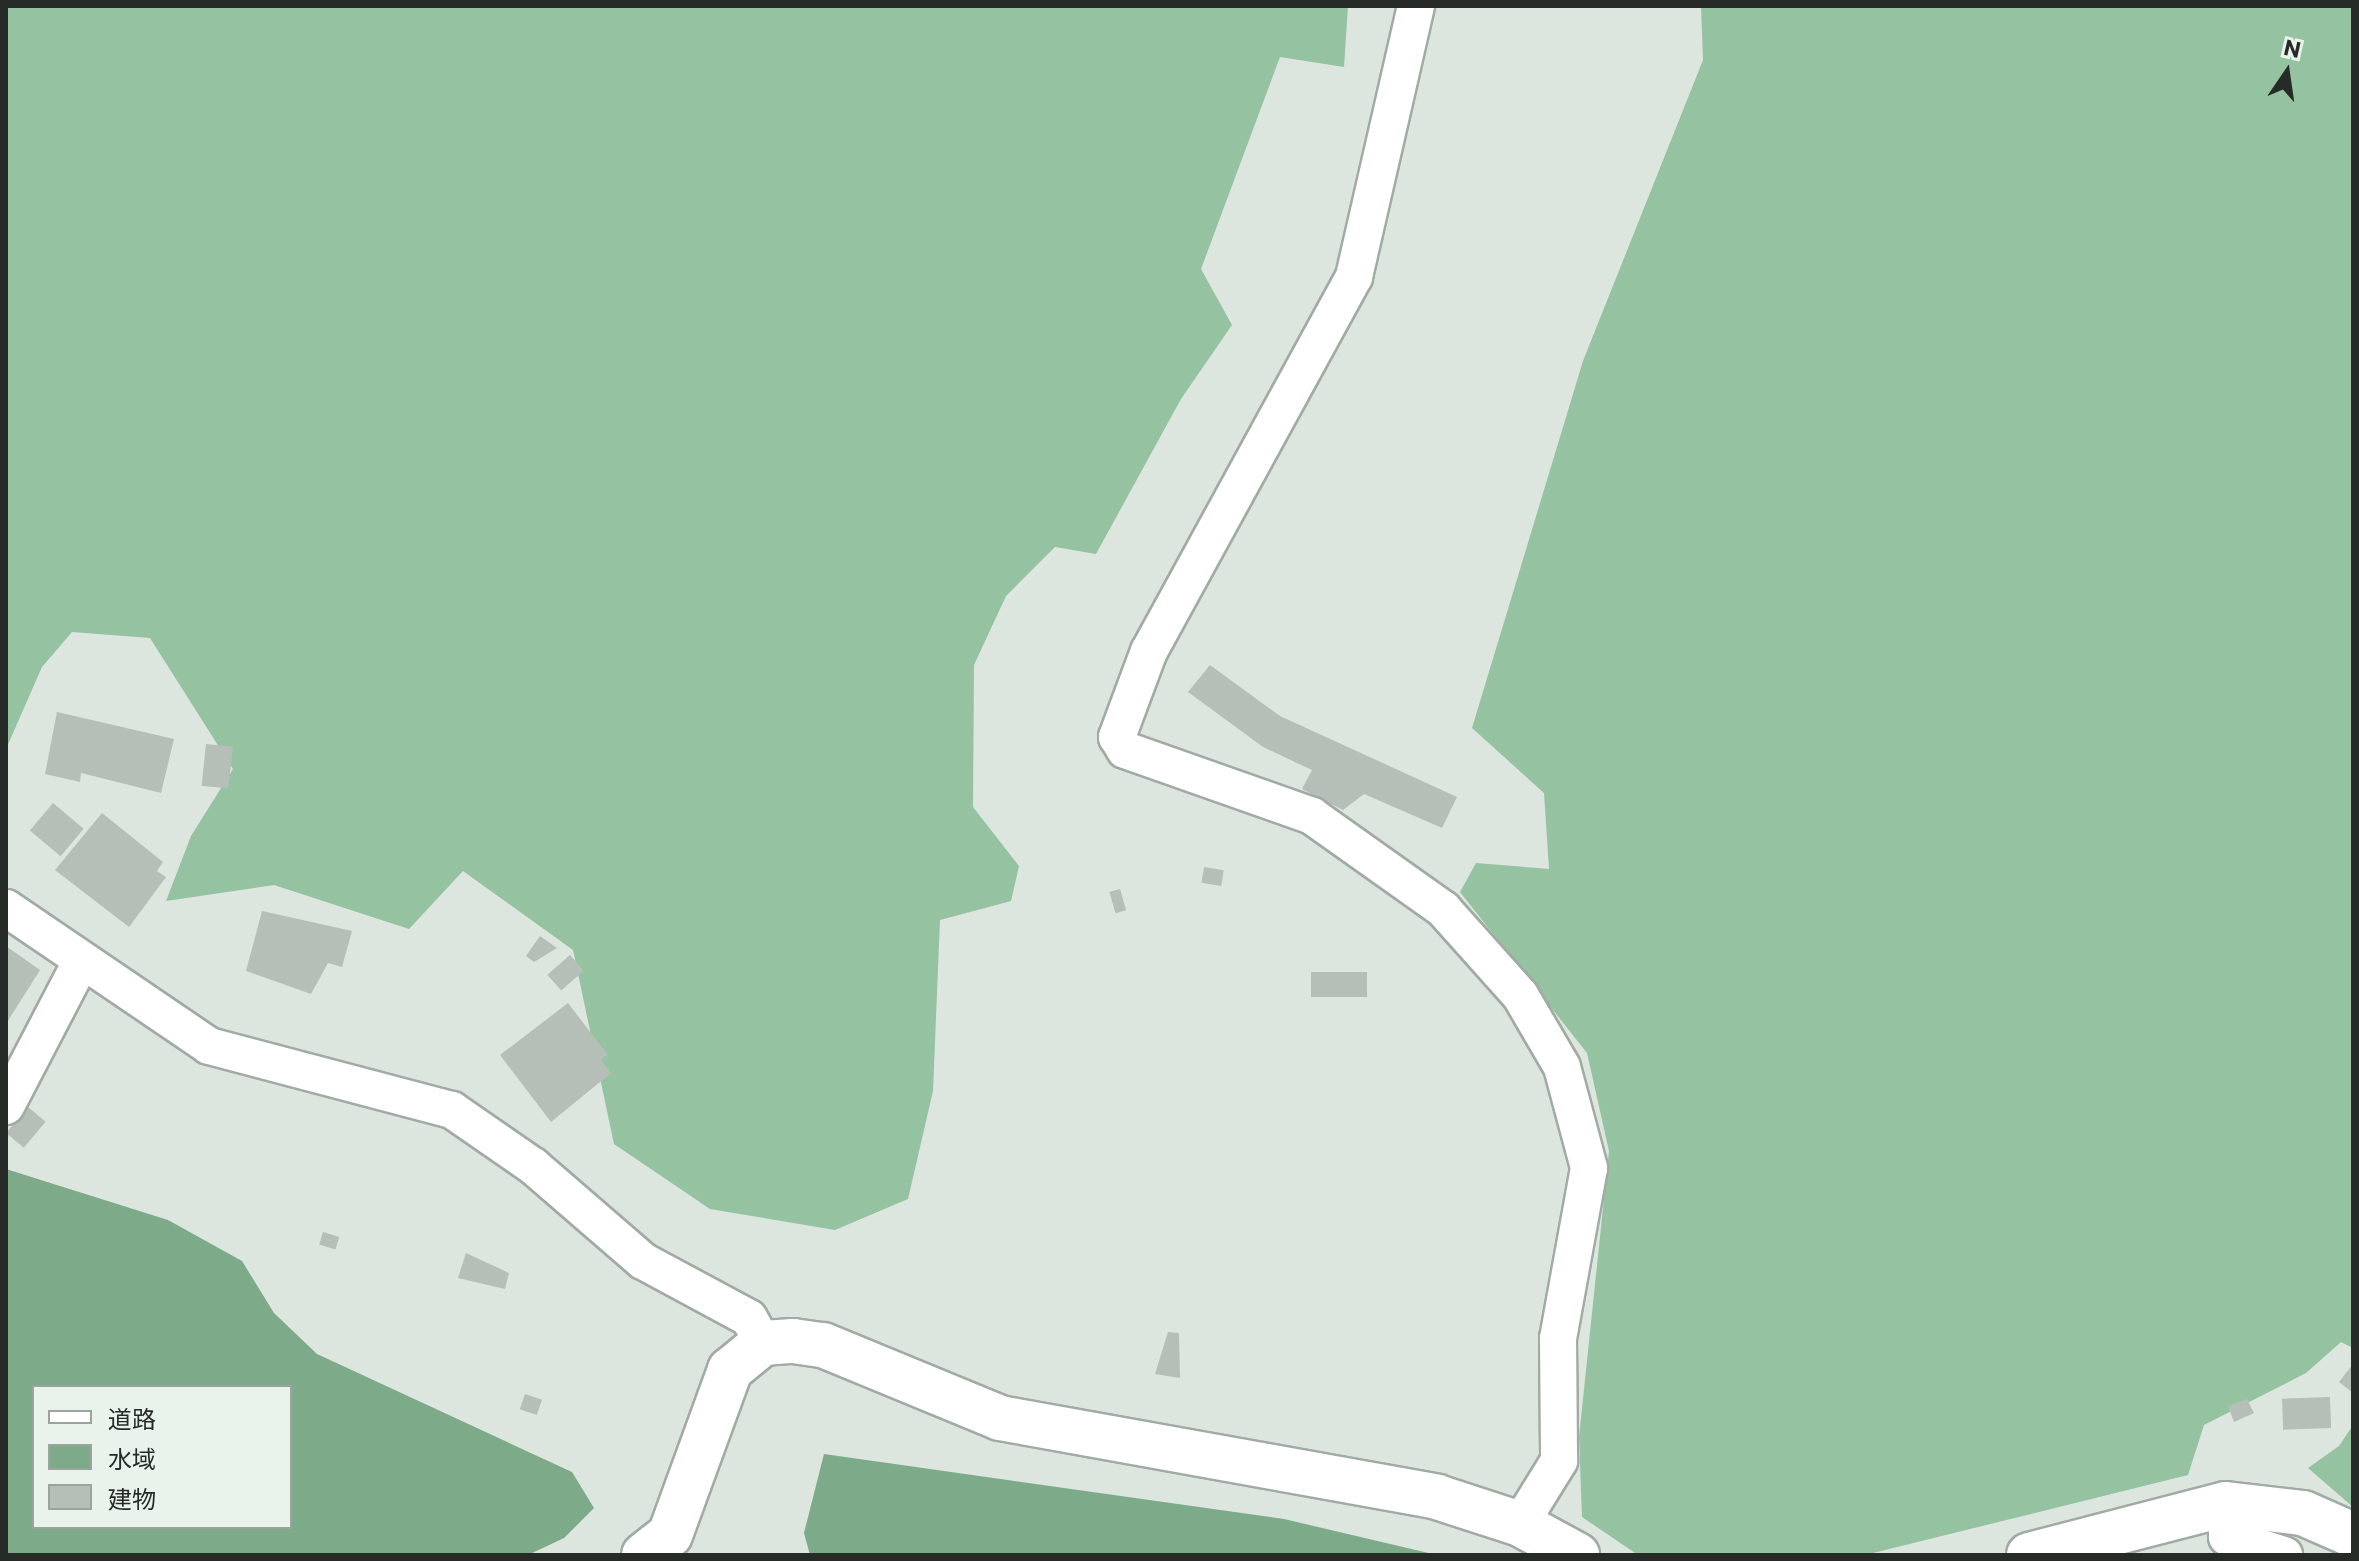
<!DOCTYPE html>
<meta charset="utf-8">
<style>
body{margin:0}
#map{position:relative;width:2359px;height:1561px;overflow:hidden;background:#dce5de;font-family:Commissioner,"Noto Sans JP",sans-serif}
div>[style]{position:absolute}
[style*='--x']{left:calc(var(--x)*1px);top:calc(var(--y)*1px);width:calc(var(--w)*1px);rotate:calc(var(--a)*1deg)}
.forest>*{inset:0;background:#95c2a0}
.water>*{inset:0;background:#7daa89}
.building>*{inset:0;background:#b5bfb7;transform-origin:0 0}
.roads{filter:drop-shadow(2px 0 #a1aaa3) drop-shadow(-2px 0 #a1aaa3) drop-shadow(0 2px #a1aaa3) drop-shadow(0 -2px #a1aaa3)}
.street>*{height:36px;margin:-18px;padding:0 18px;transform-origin:18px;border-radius:18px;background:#fff}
.secondary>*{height:44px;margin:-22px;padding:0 22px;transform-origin:22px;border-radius:22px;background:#fff}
span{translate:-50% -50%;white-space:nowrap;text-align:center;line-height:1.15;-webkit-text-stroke:8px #e9f3eb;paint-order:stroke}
.frame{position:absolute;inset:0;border:8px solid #272b28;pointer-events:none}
.legend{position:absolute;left:32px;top:1385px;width:260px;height:144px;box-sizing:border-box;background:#e9f3eb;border:2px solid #9ba39d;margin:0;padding:10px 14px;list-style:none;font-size:24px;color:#272b28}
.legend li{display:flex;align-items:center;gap:16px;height:40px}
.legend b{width:40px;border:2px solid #9ba39d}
.north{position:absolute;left:2247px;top:32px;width:80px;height:80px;-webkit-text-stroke:6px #e9f3eb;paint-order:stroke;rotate:13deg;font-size:22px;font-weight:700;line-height:32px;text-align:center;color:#272b28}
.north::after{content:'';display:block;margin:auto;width:28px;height:36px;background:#272b28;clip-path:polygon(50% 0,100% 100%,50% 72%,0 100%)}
</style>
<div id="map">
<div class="forest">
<i style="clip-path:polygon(6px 6px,1348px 6px,1344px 67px,1280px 57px,1201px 269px,1232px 325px,1181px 399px,1096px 554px,1055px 547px,1006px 596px,974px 665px,973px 807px,1019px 866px,1011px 901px,940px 920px,933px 1091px,908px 1199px,835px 1230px,710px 1209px,614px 1144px,573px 950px,463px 871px,409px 929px,274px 885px,166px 901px,191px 836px,233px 769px,150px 638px,72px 632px,42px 667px,6px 749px)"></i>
<i style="clip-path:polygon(1701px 6px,2353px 6px,2353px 1348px,2341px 1342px,2306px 1373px,2204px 1425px,2188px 1475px,1865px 1555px,1638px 1555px,1582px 1517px,1579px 1437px,1609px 1151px,1587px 1053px,1460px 892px,1476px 863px,1549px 869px,1544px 793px,1472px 728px,1583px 361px,1703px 60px)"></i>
<i style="clip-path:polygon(2353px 1425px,2353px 1507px,2308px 1468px,2339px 1446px)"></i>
</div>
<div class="water">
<i style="clip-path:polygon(evenodd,6px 1169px,168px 1220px,242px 1261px,274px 1313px,317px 1354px,572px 1472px,594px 1508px,564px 1538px,528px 1555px,6px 1555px,6px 1169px,34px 1387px,290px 1387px,290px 1527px,34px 1527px,34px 1387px)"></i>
<i style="clip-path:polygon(824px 1454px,1284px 1519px,1437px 1555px,810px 1555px,804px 1533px)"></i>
</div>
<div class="building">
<i style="clip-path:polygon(1210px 665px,1280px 716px,1457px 797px,1442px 828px,1364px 794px,1343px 810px,1302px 789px,1312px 770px,1263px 747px,1188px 692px)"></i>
<i style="clip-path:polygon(57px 712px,174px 739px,161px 793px,81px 773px,80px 782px,45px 774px)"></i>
<i style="left:206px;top:744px;width:27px;height:42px;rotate:6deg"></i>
<i style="left:53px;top:803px;width:40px;height:36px;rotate:40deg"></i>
<i style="clip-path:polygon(102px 813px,163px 862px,157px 871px,166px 877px,129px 927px,55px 870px)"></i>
<i style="left:1204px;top:867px;width:20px;height:16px;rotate:9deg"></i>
<i style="left:1120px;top:889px;width:22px;height:11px;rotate:74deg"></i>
<i style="clip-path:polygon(262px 911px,352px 931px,342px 967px,328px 963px,311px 994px,246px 971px)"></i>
<i style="clip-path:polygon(540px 936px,557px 948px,534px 962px,526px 956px)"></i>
<i style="clip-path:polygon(6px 946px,40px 970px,6px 1024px)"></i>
<i style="left:570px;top:955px;width:21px;height:30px;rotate:49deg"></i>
<i style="left:1311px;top:972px;width:56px;height:25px"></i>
<i style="clip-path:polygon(568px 1003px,608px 1055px,601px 1060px,611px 1073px,551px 1122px,500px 1055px)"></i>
<i style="left:28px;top:1107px;width:23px;height:34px;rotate:40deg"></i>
<i style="left:323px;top:1232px;width:17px;height:13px;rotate:17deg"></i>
<i style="clip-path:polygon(466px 1253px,509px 1273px,505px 1289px,458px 1278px)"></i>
<i style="clip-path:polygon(1168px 1332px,1179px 1333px,1180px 1378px,1155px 1374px)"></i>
<i style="clip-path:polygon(2353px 1364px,2353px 1393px,2339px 1382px)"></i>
<i style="left:525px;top:1394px;width:18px;height:16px;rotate:19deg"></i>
<i style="left:2330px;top:1397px;width:31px;height:48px;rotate:88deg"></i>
<i style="clip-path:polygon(2247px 1399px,2254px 1413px,2234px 1422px,2228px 1406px)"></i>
</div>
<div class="roads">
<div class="street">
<i style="--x:1416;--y:6;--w:278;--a:102.9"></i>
<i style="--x:1354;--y:277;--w:426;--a:118.7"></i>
<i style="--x:1149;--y:651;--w:92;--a:110.4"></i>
<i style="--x:1117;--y:737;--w:15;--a:58"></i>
<i style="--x:1125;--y:750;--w:198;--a:19.4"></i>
<i style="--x:1312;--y:816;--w:161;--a:35.4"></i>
<i style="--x:1443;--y:909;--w:115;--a:48.2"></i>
<i style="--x:1520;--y:995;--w:83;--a:59.7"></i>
<i style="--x:1562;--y:1067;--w:105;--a:75"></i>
<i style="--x:1589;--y:1168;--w:173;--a:100.3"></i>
<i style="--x:1558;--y:1338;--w:123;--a:89.5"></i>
<i style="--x:1559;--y:1461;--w:74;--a:121.8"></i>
<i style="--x:6;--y:908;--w:245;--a:34.2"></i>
<i style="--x:209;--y:1046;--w:251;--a:14.8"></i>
<i style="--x:452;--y:1110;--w:98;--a:34.7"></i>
<i style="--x:533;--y:1166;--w:145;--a:40.8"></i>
<i style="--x:643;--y:1261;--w:120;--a:28.3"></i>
<i style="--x:749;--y:1318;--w:29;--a:61"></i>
<i style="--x:6;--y:1106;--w:162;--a:-62.5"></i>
<i style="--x:2226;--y:1504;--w:33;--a:88"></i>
<i style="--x:2227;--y:1537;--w:60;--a:17.5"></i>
</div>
<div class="secondary">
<i style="--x:644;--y:1555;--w:33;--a:-38"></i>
<i style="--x:670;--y:1535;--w:176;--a:-70"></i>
<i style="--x:730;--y:1370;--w:43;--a:-39.3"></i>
<i style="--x:763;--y:1343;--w:30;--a:-4"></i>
<i style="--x:793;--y:1341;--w:30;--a:8"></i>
<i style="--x:823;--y:1345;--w:191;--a:22.4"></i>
<i style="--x:1000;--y:1418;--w:444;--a:10.2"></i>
<i style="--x:1437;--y:1497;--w:87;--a:18"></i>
<i style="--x:1520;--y:1524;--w:65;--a:28.5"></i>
<i style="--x:2029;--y:1555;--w:203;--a:-14.5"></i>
<i style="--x:2226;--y:1504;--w:78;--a:6.7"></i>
<i style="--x:2303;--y:1513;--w:55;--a:23.7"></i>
</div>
</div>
<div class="frame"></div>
<ul class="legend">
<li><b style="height:10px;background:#fff"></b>道路</li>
<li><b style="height:22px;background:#7daa89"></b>水域</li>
<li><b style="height:22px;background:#b5bfb7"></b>建物</li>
</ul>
<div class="north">N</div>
</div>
